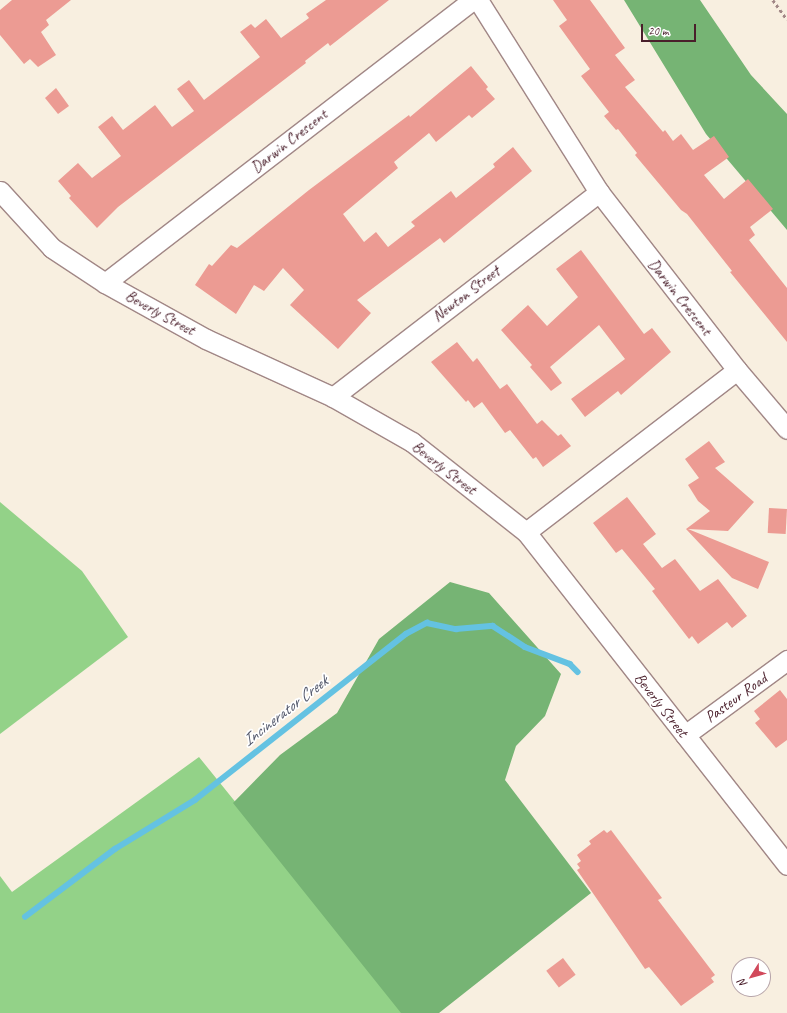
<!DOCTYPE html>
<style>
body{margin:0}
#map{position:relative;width:787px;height:1013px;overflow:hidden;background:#f8efe0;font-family:Caveat,sans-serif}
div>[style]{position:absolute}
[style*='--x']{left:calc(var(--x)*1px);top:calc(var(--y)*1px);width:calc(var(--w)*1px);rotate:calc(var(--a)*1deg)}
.green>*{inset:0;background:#93d288}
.forest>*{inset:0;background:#76b474}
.stream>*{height:5.5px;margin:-2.75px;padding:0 2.75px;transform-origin:2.75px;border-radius:2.75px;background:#64c2e2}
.building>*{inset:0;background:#ec9b93;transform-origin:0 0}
.path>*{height:2.5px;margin-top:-1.25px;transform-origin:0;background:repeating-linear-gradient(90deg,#a18786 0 3px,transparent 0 6px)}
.roads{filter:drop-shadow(1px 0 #a18786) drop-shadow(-1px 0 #a18786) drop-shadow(0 1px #a18786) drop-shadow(0 -1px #a18786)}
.minor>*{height:19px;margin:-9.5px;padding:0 9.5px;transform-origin:9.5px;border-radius:9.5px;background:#fff}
span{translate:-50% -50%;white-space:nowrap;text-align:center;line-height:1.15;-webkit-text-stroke:3.5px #fff;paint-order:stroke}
.street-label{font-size:16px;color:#4a1f2b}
.water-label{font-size:17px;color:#53586b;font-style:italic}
.north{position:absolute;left:731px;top:957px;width:40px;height:40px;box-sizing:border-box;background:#fff;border:1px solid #b7a5aa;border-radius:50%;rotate:233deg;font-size:11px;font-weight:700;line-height:16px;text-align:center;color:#4a1f2b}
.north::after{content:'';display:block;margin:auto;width:14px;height:18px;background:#d1495b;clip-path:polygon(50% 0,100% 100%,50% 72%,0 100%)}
.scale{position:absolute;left:641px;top:24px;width:55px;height:18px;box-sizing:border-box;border:2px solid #4a1f2b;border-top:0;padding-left:5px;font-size:12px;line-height:14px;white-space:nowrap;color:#4a1f2b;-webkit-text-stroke:3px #fff;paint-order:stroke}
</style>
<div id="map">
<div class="green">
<i style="clip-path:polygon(0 502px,82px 571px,128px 637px,0 734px)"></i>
<i style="clip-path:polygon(199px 757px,406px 1013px,0 1013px,0 876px,12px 892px)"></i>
</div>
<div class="forest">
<i style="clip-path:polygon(624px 0,700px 0,751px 75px,787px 114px,787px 230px,706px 134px)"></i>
<i style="clip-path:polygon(450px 582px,489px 593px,561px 674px,545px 716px,516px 746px,505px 780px,591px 893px,439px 1013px,401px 1013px,233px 803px,280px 755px,337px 713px,379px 639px)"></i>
</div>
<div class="stream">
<i style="--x:25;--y:917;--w:113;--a:-37.1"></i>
<i style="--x:115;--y:849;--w:94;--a:-31.5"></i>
<i style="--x:195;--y:800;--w:268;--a:-38.2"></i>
<i style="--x:406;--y:634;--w:24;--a:-28"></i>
<i style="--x:427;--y:623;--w:30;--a:12"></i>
<i style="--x:456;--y:629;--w:37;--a:-5"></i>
<i style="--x:493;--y:626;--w:38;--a:33"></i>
<i style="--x:525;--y:647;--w:48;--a:20.7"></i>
<i style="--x:570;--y:664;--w:11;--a:45"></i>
</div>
<div class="building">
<i style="clip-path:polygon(12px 0,71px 0,46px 20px,49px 25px,41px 32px,56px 55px,38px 67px,30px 59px,24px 64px,0 35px,0 10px)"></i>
<i style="clip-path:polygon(326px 0,389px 0,330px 46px,328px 43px,305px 61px,306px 63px,118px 207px,97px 228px,69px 198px,71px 196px,58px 181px,78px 163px,92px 178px,121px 156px,98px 127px,112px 116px,123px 130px,155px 105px,172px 127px,194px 111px,177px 89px,189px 80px,204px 100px,260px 57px,240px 32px,251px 24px,255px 28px,266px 19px,281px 38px,309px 18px,306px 14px)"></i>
<i style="clip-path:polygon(553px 0,590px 0,625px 48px,615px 55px,635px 80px,625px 87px,663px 132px,665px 130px,673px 141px,681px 134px,693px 150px,714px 136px,729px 157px,704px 175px,724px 199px,748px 179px,773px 209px,750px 227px,755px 235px,749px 240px,787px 288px,787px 342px,730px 272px,732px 271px,687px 214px,681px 210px,635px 155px,637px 153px,618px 129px,616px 130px,604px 116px,609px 112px,581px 76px,590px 69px,559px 26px,567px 20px)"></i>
<i style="clip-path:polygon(471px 66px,488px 87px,486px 89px,495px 99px,472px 118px,469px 115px,436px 142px,429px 133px,394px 162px,398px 168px,343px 214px,364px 242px,376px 232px,388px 247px,415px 226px,411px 222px,451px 191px,456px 198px,495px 167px,493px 164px,513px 147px,532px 171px,444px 243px,440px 238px,357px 300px,371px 313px,338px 349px,290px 305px,304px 290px,283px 268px,264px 291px,254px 285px,236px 314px,195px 285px,209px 264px,212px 266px,231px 245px,237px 248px,309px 190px,409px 115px,410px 117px)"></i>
<i style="clip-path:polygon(56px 88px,69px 106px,58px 114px,45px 98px)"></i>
<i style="clip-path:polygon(581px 250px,644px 334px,652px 328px,671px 352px,621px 395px,618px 391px,585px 417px,571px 399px,625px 359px,599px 325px,550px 367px,562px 383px,551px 391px,530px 367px,532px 365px,501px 330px,528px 305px,547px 326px,578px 297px,556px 269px)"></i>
<i style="clip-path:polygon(457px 342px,473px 362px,477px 358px,500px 389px,507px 384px,537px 424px,542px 420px,558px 436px,561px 434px,571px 446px,543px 467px,536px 457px,533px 459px,510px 430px,505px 433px,482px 402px,474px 408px,468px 400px,466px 402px,431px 362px)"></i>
<i style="clip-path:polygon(709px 441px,725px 462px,715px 468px,754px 502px,728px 531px,688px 529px,769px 562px,758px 589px,732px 578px,686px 529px,710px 511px,698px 501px,688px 485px,699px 478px,685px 459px)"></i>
<i style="clip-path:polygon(627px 497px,656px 534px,643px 544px,662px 568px,675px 559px,700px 591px,718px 579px,747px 616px,732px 628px,727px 622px,698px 644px,692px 636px,689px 639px,652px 591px,655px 589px,622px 549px,616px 553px,593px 523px)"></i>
<i style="left:769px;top:508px;width:18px;height:25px;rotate:3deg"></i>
<i style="clip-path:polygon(780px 690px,787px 699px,787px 740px,776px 748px,755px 723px,760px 719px,754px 711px)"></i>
<i style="clip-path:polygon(604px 830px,607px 833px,611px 830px,662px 898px,658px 900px,715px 975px,711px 978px,714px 982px,681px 1006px,649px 967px,645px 969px,577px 870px,580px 868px,577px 864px,581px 861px,577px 855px,591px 844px,589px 841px)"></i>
<i style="left:563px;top:958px;width:21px;height:21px;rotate:53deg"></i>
</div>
<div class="path">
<i style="--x:773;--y:0;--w:24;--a:54"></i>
</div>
<div class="roads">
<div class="minor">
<i style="--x:478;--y:0;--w:227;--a:57.8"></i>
<i style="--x:599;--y:192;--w:225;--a:52.2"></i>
<i style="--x:737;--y:370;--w:266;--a:142.5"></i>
<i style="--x:0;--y:191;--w:77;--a:47.6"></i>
<i style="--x:52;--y:248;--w:64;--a:33.4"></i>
<i style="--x:105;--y:283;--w:115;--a:29"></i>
<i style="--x:206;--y:339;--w:140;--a:24.5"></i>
<i style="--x:333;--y:397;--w:91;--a:29.7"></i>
<i style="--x:412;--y:442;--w:145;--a:38.3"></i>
<i style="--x:526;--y:532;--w:423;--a:51.9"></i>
<i style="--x:105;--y:283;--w:463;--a:-37.6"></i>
<i style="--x:737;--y:370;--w:77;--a:49.7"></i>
<i style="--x:333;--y:397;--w:336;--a:-37.6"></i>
<i style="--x:685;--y:735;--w:127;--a:-36.3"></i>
</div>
</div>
<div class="street-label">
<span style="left:289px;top:141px;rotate:-38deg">Darwin Crescent</span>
<span style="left:466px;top:294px;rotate:-38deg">Newton Street</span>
<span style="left:680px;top:297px;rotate:52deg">Darwin Crescent</span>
<span style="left:160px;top:313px;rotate:29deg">Beverly Street</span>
<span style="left:444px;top:468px;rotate:38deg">Beverly Street</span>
<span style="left:736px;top:698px;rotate:-36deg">Pasteur Road</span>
<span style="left:661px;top:705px;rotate:52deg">Beverly Street</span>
</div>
<div class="water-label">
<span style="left:285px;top:711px;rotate:-38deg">Incinerator Creek</span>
</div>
<div class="north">N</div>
<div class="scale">20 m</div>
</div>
